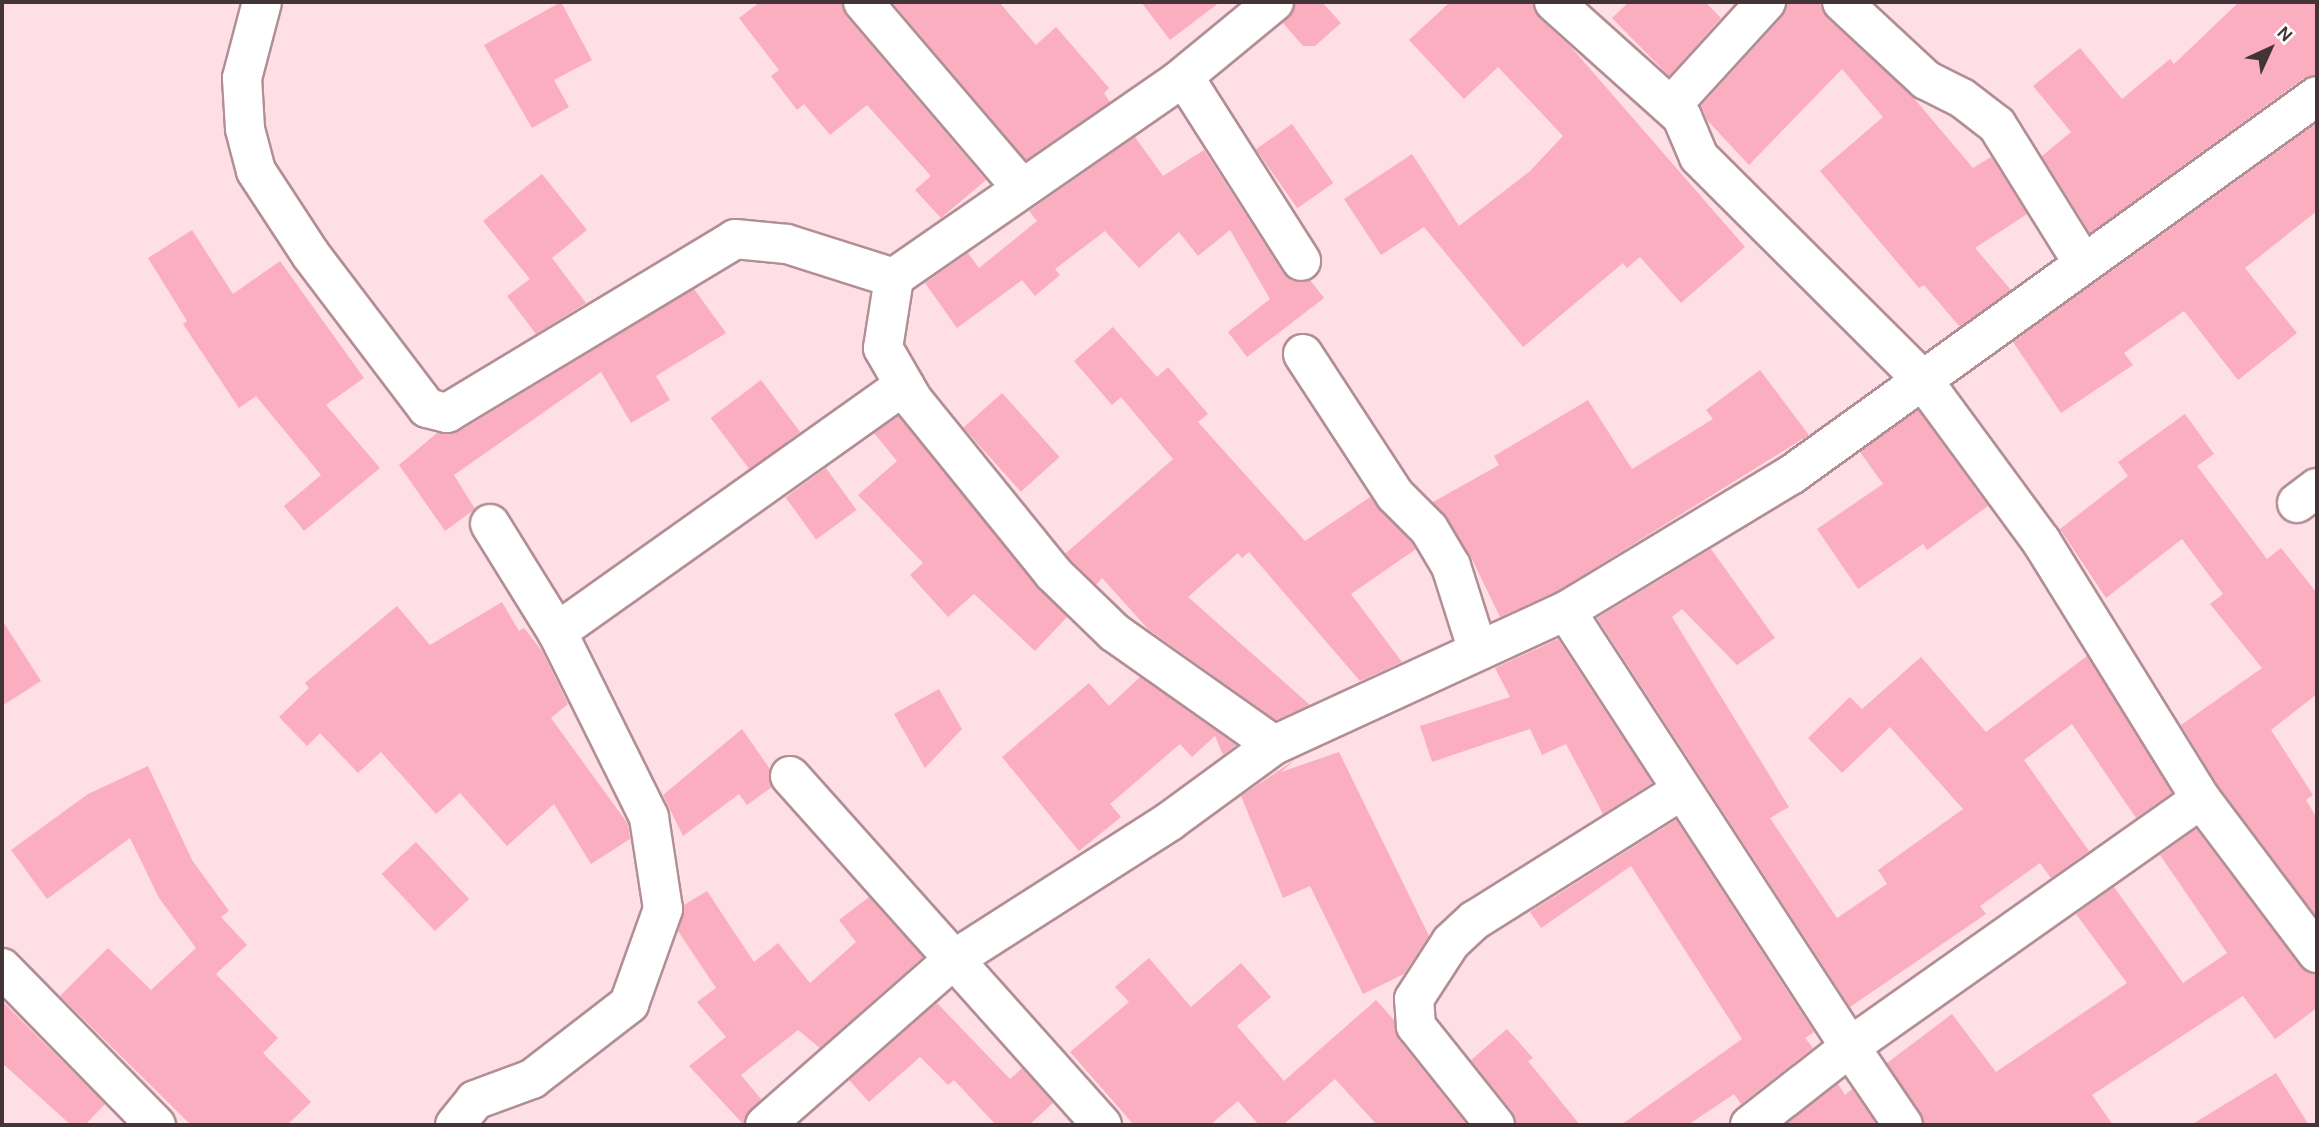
<!DOCTYPE html>
<style>
body{margin:0}
#map{position:relative;width:2319px;height:1127px;overflow:hidden;background:#fedfe5;font-family:Karla,sans-serif}
div>[style]{position:absolute}
[style*='--x']{left:calc(var(--x)*1px);top:calc(var(--y)*1px);width:calc(var(--w)*1px);rotate:calc(var(--a)*1deg)}
.building>*{inset:0;background:#fbaebf;transform-origin:0 0}
.roads{filter:drop-shadow(2px 0 #b28e95) drop-shadow(-2px 0 #b28e95) drop-shadow(0 2px #b28e95) drop-shadow(0 -2px #b28e95)}
.street>*{height:38px;margin:-19px;padding:0 19px;transform-origin:19px;border-radius:19px;background:#fff}
span{translate:-50% -50%;white-space:nowrap;text-align:center;line-height:1.15;-webkit-text-stroke:6px #fff;paint-order:stroke}
.frame{position:absolute;inset:0;border:4px solid #433437;pointer-events:none}
.north{position:absolute;left:2235px;top:14px;width:70px;height:70px;-webkit-text-stroke:5px #fff;paint-order:stroke;rotate:45deg;font-size:19px;font-weight:700;line-height:28px;text-align:center;color:#433437}
.north::after{content:'';display:block;margin:auto;width:24px;height:32px;background:#433437;clip-path:polygon(50% 0,100% 100%,50% 72%,0 100%)}
</style>
<div id="map">
<div class="building">
<i style="clip-path:polygon(561px 2px,592px 60px,554px 80px,569px 107px,532px 128px,484px 45px)"></i>
<i style="clip-path:polygon(760px 2px,842px 2px,846px 16px,986px 180px,941px 218px,915px 190px,931px 176px,867px 105px,830px 135px,804px 104px,797px 110px,771px 76px,779px 70px,739px 18px)"></i>
<i style="clip-path:polygon(892px 2px,999px 2px,1036px 45px,1056px 27px,1109px 88px,1104px 93px,1110px 102px,1026px 160px)"></i>
<i style="clip-path:polygon(1141px 2px,1220px 2px,1170px 40px)"></i>
<i style="clip-path:polygon(1295px 2px,1322px 2px,1341px 23px,1315px 46px,1303px 46px,1283px 23px)"></i>
<i style="clip-path:polygon(1450px 2px,1533px 2px,1539px 18px,1571px 47px,1745px 247px,1681px 303px,1640px 257px,1627px 268px,1623px 263px,1523px 347px,1424px 227px,1381px 255px,1344px 199px,1412px 154px,1459px 226px,1529px 172px,1563px 136px,1498px 67px,1464px 99px,1409px 40px)"></i>
<i style="clip-path:polygon(1629px 2px,1705px 2px,1721px 18px,1669px 76px,1612px 18px)"></i>
<i style="clip-path:polygon(1787px 2px,1819px 2px,1827px 18px,1912px 96px,1973px 168px,1991px 157px,2027px 214px,1975px 248px,2011px 290px,1960px 327px,1924px 285px,1919px 288px,1820px 171px,1883px 117px,1842px 69px,1749px 165px,1707px 120px,1701px 106px,1782px 17px)"></i>
<i style="clip-path:polygon(2239px 2px,2317px 2px,2317px 75px,2304px 78px,2090px 233px,2042px 156px,2071px 132px,2033px 86px,2080px 48px,2122px 99px,2170px 59px,2174px 64px)"></i>
<i style="clip-path:polygon(2317px 123px,2317px 211px,2245px 268px,2297px 333px,2238px 380px,2184px 311px,2124px 353px,2133px 365px,2061px 413px,2013px 342px)"></i>
<i style="left:1292px;top:124px;width:72px;height:44px;rotate:55deg"></i>
<i style="clip-path:polygon(1135px 137px,1163px 176px,1204px 150px,1283px 273px,1292px 281px,1310px 280px,1324px 298px,1247px 357px,1228px 332px,1270px 299px,1230px 230px,1198px 256px,1179px 232px,1139px 268px,1105px 231px,1055px 269px,1060px 275px,1035px 296px,1022px 280px,957px 328px,925px 283px,968px 253px,979px 268px,1037px 221px,1029px 211px)"></i>
<i style="clip-path:polygon(542px 174px,587px 230px,552px 258px,586px 303px,536px 334px,507px 296px,530px 279px,483px 221px)"></i>
<i style="clip-path:polygon(192px 230px,233px 294px,280px 261px,364px 378px,326px 405px,380px 468px,304px 531px,284px 506px,321px 475px,256px 396px,239px 408px,183px 324px,187px 321px,148px 258px)"></i>
<i style="clip-path:polygon(694px 289px,726px 333px,656px 376px,670px 400px,631px 423px,601px 372px,454px 475px,475px 509px,445px 531px,399px 465px,437px 433px,458px 432px)"></i>
<i style="clip-path:polygon(1113px 327px,1157px 377px,1168px 367px,1208px 414px,1198px 422px,1305px 541px,1370px 497px,1412px 543px,1416px 549px,1351px 594px,1402px 662px,1360px 681px,1249px 552px,1242px 558px,1238px 553px,1188px 597px,1310px 705px,1276px 720px,1148px 629px,1102px 578px,1096px 585px,1065px 554px,1173px 459px,1121px 397px,1112px 405px,1074px 361px)"></i>
<i style="clip-path:polygon(1760px 370px,1809px 435px,1556px 592px,1500px 617px,1470px 555px,1433px 502px,1499px 465px,1494px 456px,1588px 400px,1632px 469px,1713px 419px,1706px 410px)"></i>
<i style="left:761px;top:380px;width:65px;height:63px;rotate:53deg"></i>
<i style="left:1002px;top:393px;width:86px;height:52px;rotate:48deg"></i>
<i style="clip-path:polygon(1918px 410px,1988px 506px,1927px 550px,1923px 544px,1858px 589px,1817px 529px,1883px 484px,1860px 452px)"></i>
<i style="clip-path:polygon(2185px 414px,2214px 454px,2197px 466px,2267px 559px,2281px 548px,2317px 593px,2317px 694px,2271px 730px,2313px 795px,2306px 800px,2317px 818px,2317px 917px,2219px 787px,2181px 725px,2262px 668px,2210px 604px,2223px 594px,2182px 539px,2106px 598px,2060px 529px,2128px 476px,2118px 462px)"></i>
<i style="clip-path:polygon(898px 416px,1067px 617px,1035px 651px,974px 594px,948px 617px,910px 575px,923px 563px,858px 495px,897px 461px,874px 433px)"></i>
<i style="left:826px;top:468px;width:52px;height:50px;rotate:54deg"></i>
<i style="clip-path:polygon(1711px 549px,1775px 638px,1737px 665px,1682px 609px,1672px 617px,1789px 807px,1770px 818px,1837px 918px,1887px 884px,1878px 870px,1963px 809px,1890px 727px,1842px 773px,1808px 738px,1850px 697px,1862px 709px,1921px 657px,1986px 732px,2087px 656px,2172px 793px,2136px 818px,2072px 724px,2024px 760px,2089px 851px,2051px 878px,2040px 863px,1980px 906px,1986px 914px,1850px 1007px,1597px 618px)"></i>
<i style="clip-path:polygon(502px 602px,519px 631px,524px 628px,542px 651px,568px 704px,551px 718px,628px 824px,630px 839px,591px 864px,554px 804px,507px 846px,460px 793px,436px 814px,381px 752px,358px 773px,320px 733px,307px 746px,279px 717px,309px 688px,305px 683px,397px 606px,430px 645px)"></i>
<i style="clip-path:polygon(2px 620px,41px 681px,2px 706px)"></i>
<i style="clip-path:polygon(1558px 639px,1652px 783px,1603px 814px,1566px 744px,1542px 755px,1530px 729px,1432px 762px,1420px 726px,1510px 697px,1495px 668px)"></i>
<i style="clip-path:polygon(1140px 677px,1236px 745px,1223px 755px,1215px 736px,1192px 757px,1180px 744px,1110px 804px,1121px 817px,1079px 851px,1002px 757px,1089px 683px,1109px 706px)"></i>
<i style="clip-path:polygon(939px 689px,962px 729px,925px 768px,894px 714px)"></i>
<i style="clip-path:polygon(742px 729px,770px 769px,772px 787px,747px 805px,739px 794px,683px 836px,663px 795px)"></i>
<i style="clip-path:polygon(1339px 752px,1429px 936px,1404px 974px,1363px 994px,1310px 886px,1283px 898px,1241px 796px,1296px 759px,1281px 772px)"></i>
<i style="clip-path:polygon(148px 766px,192px 860px,229px 911px,221px 917px,247px 945px,216px 974px,278px 1038px,263px 1053px,311px 1102px,287px 1125px,191px 1125px,60px 996px,108px 948px,151px 990px,196px 948px,159px 898px,130px 838px,47px 899px,11px 850px,88px 794px)"></i>
<i style="clip-path:polygon(1676px 820px,1814px 1032px,1805px 1038px,1813px 1048px,1741px 1104px,1734px 1094px,1688px 1125px,1621px 1125px,1742px 1039px,1631px 866px,1541px 928px,1530px 912px)"></i>
<i style="clip-path:polygon(2196px 829px,2300px 966px,2317px 974px,2317px 1008px,2275px 1039px,2243px 996px,2092px 1095px,2113px 1125px,1925px 1125px,1887px 1063px,1952px 1014px,1996px 1072px,2127px 983px,2076px 914px,2114px 887px,2183px 983px,2227px 953px,2160px 855px)"></i>
<i style="left:416px;top:842px;width:78px;height:47px;rotate:47deg"></i>
<i style="clip-path:polygon(707px 891px,754px 962px,778px 943px,810px 983px,856px 942px,839px 920px,869px 897px,923px 957px,820px 1048px,798px 1030px,741px 1075px,761px 1099px,744px 1125px,689px 1066px,726px 1037px,697px 1002px,716px 988px,678px 931px,684px 905px)"></i>
<i style="clip-path:polygon(1149px 958px,1191px 1007px,1241px 963px,1271px 997px,1237px 1026px,1284px 1081px,1376px 1000px,1394px 1020px,1399px 1040px,1467px 1125px,1377px 1125px,1335px 1079px,1283px 1125px,1259px 1125px,1238px 1101px,1210px 1125px,1134px 1125px,1070px 1052px,1129px 1002px,1115px 987px)"></i>
<i style="clip-path:polygon(2px 1001px,105px 1104px,85px 1125px,71px 1125px,2px 1063px)"></i>
<i style="clip-path:polygon(937px 1003px,1010px 1079px,1022px 1068px,1053px 1103px,1029px 1125px,996px 1125px,954px 1080px,948px 1085px,920px 1057px,869px 1102px,849px 1080px)"></i>
<i style="clip-path:polygon(1507px 1029px,1533px 1058px,1528px 1061px,1580px 1125px,1516px 1125px,1512px 1111px,1471px 1060px)"></i>
<i style="clip-path:polygon(2276px 1073px,2309px 1125px,2191px 1125px)"></i>
<i style="clip-path:polygon(1838px 1084px,1845px 1095px,1852px 1089px,1877px 1125px,1785px 1125px)"></i>
</div>
<div class="roads">
<div class="street">
<i style="--x:262;--y:2;--w:79;--a:104.7"></i>
<i style="--x:242;--y:78;--w:51;--a:86.6"></i>
<i style="--x:245;--y:129;--w:43;--a:75.3"></i>
<i style="--x:256;--y:171;--w:100;--a:56.8"></i>
<i style="--x:311;--y:255;--w:192;--a:52.8"></i>
<i style="--x:427;--y:408;--w:21;--a:14"></i>
<i style="--x:447;--y:413;--w:336;--a:-31.1"></i>
<i style="--x:735;--y:239;--w:52;--a:5.5"></i>
<i style="--x:787;--y:244;--w:112;--a:17.6"></i>
<i style="--x:863;--y:2;--w:243;--a:49.5"></i>
<i style="--x:1274;--y:2;--w:124;--a:140.5"></i>
<i style="--x:1178;--y:81;--w:346;--a:145.3"></i>
<i style="--x:894;--y:278;--w:71;--a:98.9"></i>
<i style="--x:883;--y:348;--w:60;--a:60"></i>
<i style="--x:913;--y:400;--w:223;--a:51"></i>
<i style="--x:1053;--y:573;--w:86;--a:44.1"></i>
<i style="--x:1115;--y:633;--w:194;--a:35.2"></i>
<i style="--x:1554;--y:2;--w:172;--a:41.9"></i>
<i style="--x:1682;--y:117;--w:43;--a:67"></i>
<i style="--x:1699;--y:157;--w:315;--a:44.9"></i>
<i style="--x:1922;--y:379;--w:201;--a:53.7"></i>
<i style="--x:2041;--y:541;--w:304;--a:58.2"></i>
<i style="--x:2201;--y:799;--w:430;--a:144.8"></i>
<i style="--x:1850;--y:1047;--w:94;--a:55.8"></i>
<i style="--x:1842;--y:2;--w:115;--a:42.9"></i>
<i style="--x:1926;--y:80;--w:40;--a:26.6"></i>
<i style="--x:1962;--y:98;--w:44;--a:37.6"></i>
<i style="--x:1997;--y:125;--w:163;--a:58.1"></i>
<i style="--x:1184;--y:77;--w:218;--a:57.5"></i>
<i style="--x:1671;--y:106;--w:141;--a:-47.6"></i>
<i style="--x:1303;--y:354;--w:168;--a:56.9"></i>
<i style="--x:1395;--y:495;--w:48;--a:45"></i>
<i style="--x:1429;--y:529;--w:43;--a:59.3"></i>
<i style="--x:1451;--y:566;--w:89;--a:72.4"></i>
<i style="--x:2297;--y:503;--w:25;--a:-37"></i>
<i style="--x:490;--y:524;--w:127;--a:58.2"></i>
<i style="--x:1566;--y:611;--w:520;--a:56.92"></i>
<i style="--x:1850;--y:1047;--w:127;--a:142"></i>
<i style="--x:790;--y:776;--w:468;--a:48.2"></i>
<i style="--x:2201;--y:799;--w:193;--a:53"></i>
<i style="--x:2;--y:968;--w:220;--a:45.6"></i>
<i style="--x:455;--y:1125;--w:32;--a:-51"></i>
<i style="--x:475;--y:1100;--w:61;--a:-20.2"></i>
<i style="--x:532;--y:1079;--w:123;--a:-37.7"></i>
<i style="--x:629;--y:1004;--w:101;--a:-70.3"></i>
<i style="--x:663;--y:909;--w:93;--a:-98.7"></i>
<i style="--x:649;--y:817;--w:207;--a:-116.4"></i>
<i style="--x:557;--y:632;--w:426;--a:-35.4"></i>
<i style="--x:765;--y:1125;--w:250;--a:-41.3"></i>
<i style="--x:953;--y:960;--w:258;--a:-32.6"></i>
<i style="--x:1170;--y:821;--w:129;--a:-36.2"></i>
<i style="--x:1274;--y:745;--w:321;--a:-24.7"></i>
<i style="--x:1566;--y:611;--w:263;--a:-31.2"></i>
<i style="--x:1791;--y:475;--w:648;--a:-35.77"></i>
<i style="--x:1495;--y:1125;--w:127;--a:-128.6"></i>
<i style="--x:1416;--y:1026;--w:27;--a:-94"></i>
<i style="--x:1414;--y:999;--w:68;--a:-57"></i>
<i style="--x:1451;--y:942;--w:33;--a:-43"></i>
<i style="--x:1475;--y:920;--w:243;--a:-32.1"></i>
</div>
</div>
<div class="frame"></div>
<div class="north">N</div>
</div>
